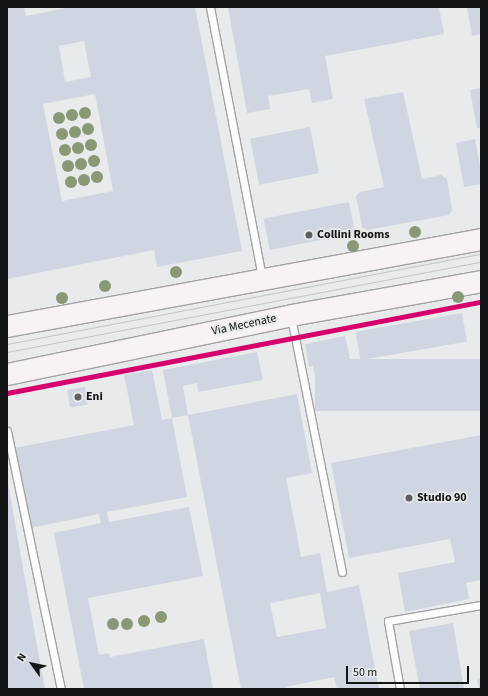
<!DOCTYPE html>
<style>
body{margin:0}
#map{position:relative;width:488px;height:696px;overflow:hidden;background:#e9eaeb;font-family:"Source Sans 3",sans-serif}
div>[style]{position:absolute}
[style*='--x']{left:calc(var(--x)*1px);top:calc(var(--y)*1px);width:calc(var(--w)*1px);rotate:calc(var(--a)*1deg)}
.building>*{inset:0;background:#d0d6e1;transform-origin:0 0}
.roads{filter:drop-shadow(1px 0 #a3a3a4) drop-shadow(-1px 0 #a3a3a4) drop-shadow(0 1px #a3a3a4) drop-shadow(0 -1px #a3a3a4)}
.service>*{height:7px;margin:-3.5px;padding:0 3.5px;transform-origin:3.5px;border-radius:3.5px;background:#fcfcfc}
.secondary>*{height:21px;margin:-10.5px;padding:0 10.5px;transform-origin:10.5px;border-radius:10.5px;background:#f7f2f4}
.tram>*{height:1px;margin:-0.5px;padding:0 0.5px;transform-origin:0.5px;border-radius:0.5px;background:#c3c3c3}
.cycleway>*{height:5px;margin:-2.5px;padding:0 2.5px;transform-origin:2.5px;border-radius:2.5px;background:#d6006c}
.trees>*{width:12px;height:12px;margin:-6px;border-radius:50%;background:#899875}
.dots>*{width:11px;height:11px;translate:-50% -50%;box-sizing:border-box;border:2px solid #e8e9ec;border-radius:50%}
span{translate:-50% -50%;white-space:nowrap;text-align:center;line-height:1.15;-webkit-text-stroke:3.5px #e8e9ec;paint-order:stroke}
.poi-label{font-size:12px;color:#131415;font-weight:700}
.left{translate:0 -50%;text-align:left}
.street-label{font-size:12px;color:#131415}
.frame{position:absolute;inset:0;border:8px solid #131415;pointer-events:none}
.north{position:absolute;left:12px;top:644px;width:40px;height:40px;-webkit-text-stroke:3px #e8e9ec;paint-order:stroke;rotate:303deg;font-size:11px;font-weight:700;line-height:16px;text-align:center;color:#131415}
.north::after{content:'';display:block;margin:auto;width:14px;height:18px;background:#131415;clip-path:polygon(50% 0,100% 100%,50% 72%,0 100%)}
.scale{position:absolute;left:346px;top:666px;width:123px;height:18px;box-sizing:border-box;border:2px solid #131415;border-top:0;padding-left:5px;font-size:12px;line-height:14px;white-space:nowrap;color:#131415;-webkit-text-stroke:3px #e8e9ec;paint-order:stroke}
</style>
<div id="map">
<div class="building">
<i style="clip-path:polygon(evenodd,7px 7px,24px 7px,26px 16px,71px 7px,195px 7px,242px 251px,157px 267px,154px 250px,7px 279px,7px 7px,84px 41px,91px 77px,65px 82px,59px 46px,84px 41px,7px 7px,95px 94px,113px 191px,62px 201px,43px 104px,95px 94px)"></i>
<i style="clip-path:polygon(228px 7px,439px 7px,444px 34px,325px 56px,333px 99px,312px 103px,309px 89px,268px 96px,270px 109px,247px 113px)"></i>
<i style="clip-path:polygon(467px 7px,481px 7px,481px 34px,472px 36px)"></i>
<i style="clip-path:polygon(481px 88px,481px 128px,477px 128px,470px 90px)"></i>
<i style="clip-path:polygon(403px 92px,422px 179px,441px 175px,447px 179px,452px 210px,449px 215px,367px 230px,362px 227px,356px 196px,360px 192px,384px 187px,364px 99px)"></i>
<i style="left:310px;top:127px;width:47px;height:61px;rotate:79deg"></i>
<i style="clip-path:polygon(475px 139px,481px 172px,481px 184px,464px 187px,456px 143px)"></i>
<i style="left:349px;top:202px;width:32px;height:87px;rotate:79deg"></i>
<i style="left:462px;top:313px;width:29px;height:108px;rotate:80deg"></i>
<i style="clip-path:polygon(345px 336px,352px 367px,314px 373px,313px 366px,309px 367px,305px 344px)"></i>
<i style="clip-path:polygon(257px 352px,263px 380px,198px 392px,197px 383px,183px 386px,188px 415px,172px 418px,187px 497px,107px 512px,109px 522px,189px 507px,203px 576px,88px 598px,99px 655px,109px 653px,110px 657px,204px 639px,213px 689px,84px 689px,54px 533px,101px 523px,99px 514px,30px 528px,14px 448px,134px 425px,124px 375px,152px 370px,162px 420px,172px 418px,163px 370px)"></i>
<i style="left:481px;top:359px;width:52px;height:166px;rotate:90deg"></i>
<i style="left:85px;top:387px;width:18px;height:18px;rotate:81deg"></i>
<i style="clip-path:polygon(evenodd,297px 394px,312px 473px,286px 478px,301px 557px,320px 553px,327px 592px,359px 585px,379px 689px,337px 689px,334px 677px,286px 687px,287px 689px,241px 689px,188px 415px,297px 394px,320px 593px,326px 628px,277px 637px,270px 603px,320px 593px)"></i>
<i style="clip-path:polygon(481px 435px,481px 580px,466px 583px,469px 599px,405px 612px,398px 573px,455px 562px,450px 539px,349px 558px,331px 463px)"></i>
<i style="clip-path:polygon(8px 483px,30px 607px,45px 689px,7px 689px)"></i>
<i style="clip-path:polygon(453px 623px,464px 689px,420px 689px,409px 631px)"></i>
<i style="clip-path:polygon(481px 678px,481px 689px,479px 689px,477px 679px)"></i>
</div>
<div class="roads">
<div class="service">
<i style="--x:210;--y:7;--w:276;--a:79.1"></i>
<i style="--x:291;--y:317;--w:260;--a:78.7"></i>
<i style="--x:7;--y:431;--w:264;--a:78.2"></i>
<i style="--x:400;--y:689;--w:69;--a:-100"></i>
<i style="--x:388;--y:621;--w:94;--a:-9.8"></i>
</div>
<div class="secondary">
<i style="--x:7;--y:326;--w:482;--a:-10.4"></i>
<i style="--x:7;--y:374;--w:290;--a:-11.7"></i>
<i style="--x:291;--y:315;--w:193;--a:-10.1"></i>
</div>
</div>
<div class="tram">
<i style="--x:7;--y:344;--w:482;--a:-10.8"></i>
<i style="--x:7;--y:352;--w:482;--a:-10.8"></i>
</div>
<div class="cycleway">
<i style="--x:7;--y:393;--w:483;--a:-10.9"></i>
</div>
<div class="trees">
<i style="left:85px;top:113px"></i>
<i style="left:72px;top:115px"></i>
<i style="left:59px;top:118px"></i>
<i style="left:88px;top:129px"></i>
<i style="left:75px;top:132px"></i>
<i style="left:62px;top:134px"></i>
<i style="left:91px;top:145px"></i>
<i style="left:78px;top:148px"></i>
<i style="left:65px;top:150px"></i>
<i style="left:94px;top:161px"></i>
<i style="left:81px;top:164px"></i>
<i style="left:68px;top:166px"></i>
<i style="left:97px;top:177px"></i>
<i style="left:84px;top:180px"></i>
<i style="left:71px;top:182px"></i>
<i style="left:415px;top:232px"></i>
<i style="left:353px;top:246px"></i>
<i style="left:176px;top:272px"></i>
<i style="left:105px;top:286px"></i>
<i style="left:458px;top:297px"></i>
<i style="left:62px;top:298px"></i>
<i style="left:161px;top:617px"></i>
<i style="left:144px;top:621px"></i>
<i style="left:113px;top:624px"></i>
<i style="left:127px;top:624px"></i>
</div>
<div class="dots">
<i style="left:309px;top:235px;background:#5e5f60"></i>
<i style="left:78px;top:397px;background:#5e5f60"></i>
<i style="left:409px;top:498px;background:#5e5f60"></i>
</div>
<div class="poi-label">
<span class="left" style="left:317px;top:235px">Collini Rooms</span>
<span class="left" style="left:86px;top:397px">Eni</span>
<span class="left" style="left:417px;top:498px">Studio 90</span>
</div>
<div class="street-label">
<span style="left:244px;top:325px;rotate:-12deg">Via Mecenate</span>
</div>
<div class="frame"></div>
<div class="north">N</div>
<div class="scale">50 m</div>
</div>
